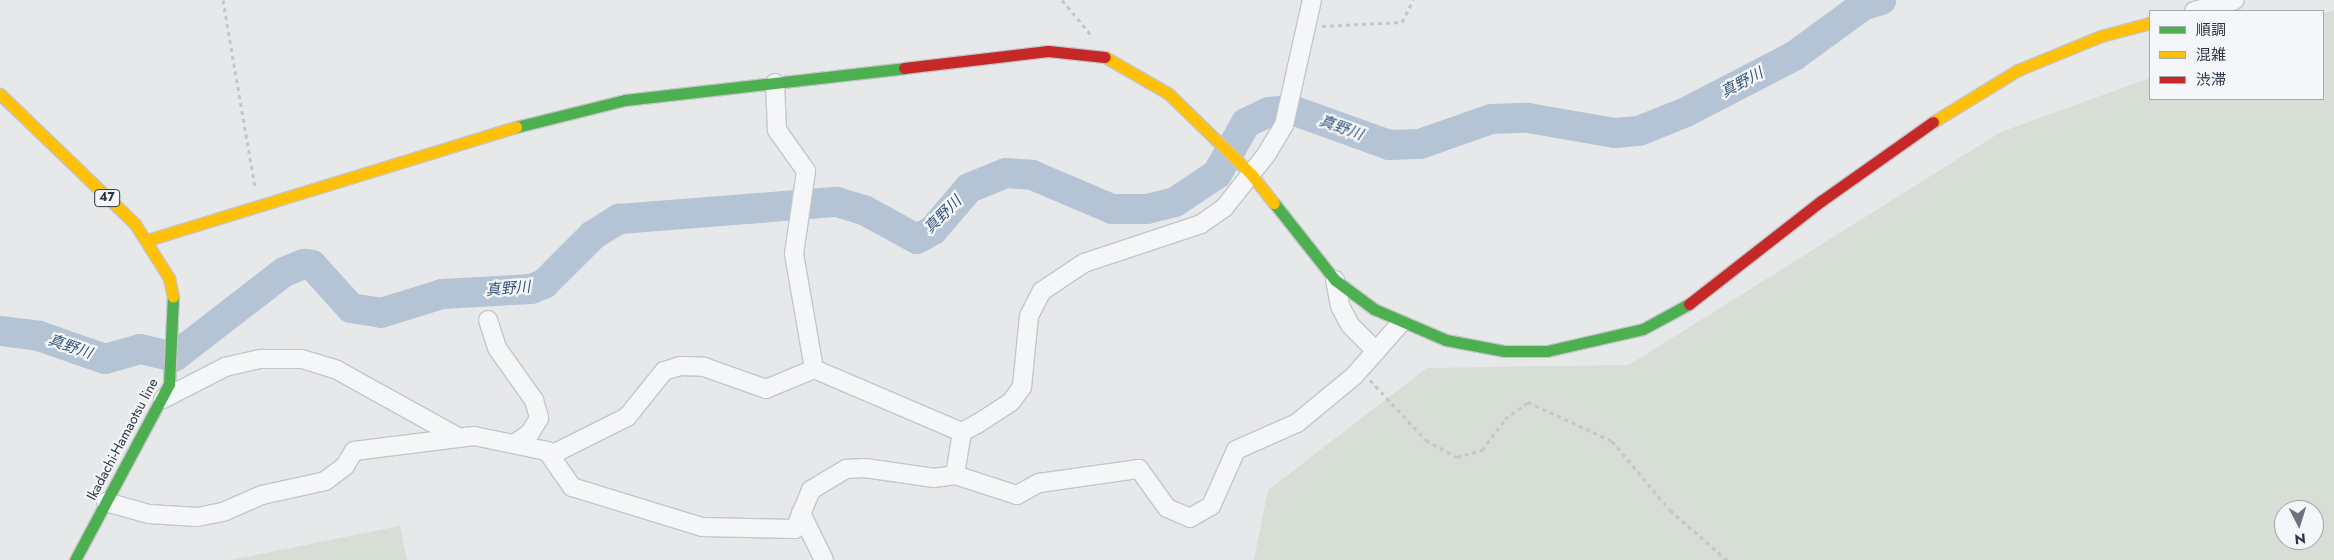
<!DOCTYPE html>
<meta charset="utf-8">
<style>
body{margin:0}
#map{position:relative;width:2334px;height:560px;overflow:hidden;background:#e6e8ea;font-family:Jost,"Noto Sans JP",sans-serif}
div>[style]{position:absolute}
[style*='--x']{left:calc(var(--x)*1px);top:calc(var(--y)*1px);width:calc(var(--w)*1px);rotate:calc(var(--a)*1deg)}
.green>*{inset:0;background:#d6ded6}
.river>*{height:30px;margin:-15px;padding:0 15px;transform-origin:15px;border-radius:15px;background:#b4c4d5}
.path>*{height:3px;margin-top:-1.5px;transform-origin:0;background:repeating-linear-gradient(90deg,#c5c6ca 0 4px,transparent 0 8px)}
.roads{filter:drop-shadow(1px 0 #c4c6c8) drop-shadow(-1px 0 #c4c6c8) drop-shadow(0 1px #c4c6c8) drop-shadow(0 -1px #c4c6c8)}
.street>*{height:18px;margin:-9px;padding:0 9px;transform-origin:9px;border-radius:9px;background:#f5f6f7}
.fast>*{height:11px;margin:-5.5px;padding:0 5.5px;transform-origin:5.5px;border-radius:5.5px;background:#4caf50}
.slow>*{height:11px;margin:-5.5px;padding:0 5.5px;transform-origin:5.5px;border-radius:5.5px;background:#ffc107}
.jam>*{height:11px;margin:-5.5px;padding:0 5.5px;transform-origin:5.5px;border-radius:5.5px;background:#c62828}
span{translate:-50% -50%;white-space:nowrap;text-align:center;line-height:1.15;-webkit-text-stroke:4.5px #f4f6f9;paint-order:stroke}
.shield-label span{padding:1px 4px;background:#f4f6f9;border:1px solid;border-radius:4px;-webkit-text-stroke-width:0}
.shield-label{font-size:12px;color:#2b3445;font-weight:700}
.street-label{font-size:14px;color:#2b3445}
.water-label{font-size:15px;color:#34527a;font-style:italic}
.legend{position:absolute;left:2149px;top:10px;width:175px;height:90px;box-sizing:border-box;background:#f4f6f9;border:1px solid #a4a8b1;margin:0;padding:6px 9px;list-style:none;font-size:15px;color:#2b3445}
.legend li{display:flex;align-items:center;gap:10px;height:25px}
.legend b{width:25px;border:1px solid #a4a8b1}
.north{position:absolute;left:2274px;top:500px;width:50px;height:50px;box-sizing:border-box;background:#f4f6f9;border:1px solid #a4a8b1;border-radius:50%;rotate:175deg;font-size:14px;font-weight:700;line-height:20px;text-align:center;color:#2b3445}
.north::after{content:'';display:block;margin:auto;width:18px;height:22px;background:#6c737f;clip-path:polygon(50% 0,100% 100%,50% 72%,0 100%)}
</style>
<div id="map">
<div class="green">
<i style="clip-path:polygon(evenodd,2334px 10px,2334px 560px,1254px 560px,1268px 490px,1427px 368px,1629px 365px,2001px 132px,2150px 78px,2150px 99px,2323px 99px,2323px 14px,2334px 10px,2284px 510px,2314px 510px,2314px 540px,2284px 540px,2284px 510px)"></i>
<i style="clip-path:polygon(400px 526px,407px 560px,231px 560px)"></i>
</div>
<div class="river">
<i style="--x:0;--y:331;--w:39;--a:7"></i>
<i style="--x:39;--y:336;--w:70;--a:19.2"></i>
<i style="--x:105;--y:359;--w:36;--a:-16"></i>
<i style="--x:140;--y:349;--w:35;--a:13"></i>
<i style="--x:174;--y:357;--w:139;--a:-37.7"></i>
<i style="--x:284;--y:272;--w:22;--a:-22"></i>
<i style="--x:304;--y:264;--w:8;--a:7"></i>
<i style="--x:312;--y:265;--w:58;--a:47.8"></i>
<i style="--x:351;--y:308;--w:30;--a:9"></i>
<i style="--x:381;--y:313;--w:64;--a:-17.3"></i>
<i style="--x:442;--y:294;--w:89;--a:-3.2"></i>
<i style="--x:531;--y:289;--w:14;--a:-21"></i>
<i style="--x:544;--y:284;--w:69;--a:-45"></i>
<i style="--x:593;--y:235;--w:31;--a:-32"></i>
<i style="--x:619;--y:219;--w:219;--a:-4.5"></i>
<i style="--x:837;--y:202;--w:28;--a:17"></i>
<i style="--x:864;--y:210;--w:60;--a:28.7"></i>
<i style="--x:917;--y:239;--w:18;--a:-29"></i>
<i style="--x:933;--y:230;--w:55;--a:-49.4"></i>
<i style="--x:969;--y:188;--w:40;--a:-22"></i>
<i style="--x:1006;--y:173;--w:26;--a:4"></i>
<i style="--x:1032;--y:175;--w:87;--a:23"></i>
<i style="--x:1112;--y:209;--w:35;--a:0"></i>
<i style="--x:1147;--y:209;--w:29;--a:-14"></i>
<i style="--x:1175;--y:202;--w:50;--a:-33.7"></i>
<i style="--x:1217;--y:174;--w:59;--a:-60.4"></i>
<i style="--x:1246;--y:123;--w:25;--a:-26"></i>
<i style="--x:1269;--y:112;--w:23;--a:-5"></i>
<i style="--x:1292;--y:110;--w:103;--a:19.8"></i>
<i style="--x:1389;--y:145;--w:31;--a:-2"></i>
<i style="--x:1420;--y:144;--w:75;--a:-19.4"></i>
<i style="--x:1491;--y:119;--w:37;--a:-2"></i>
<i style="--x:1528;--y:118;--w:88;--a:9.8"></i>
<i style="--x:1615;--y:133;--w:24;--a:-5"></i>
<i style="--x:1639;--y:131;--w:51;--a:-22"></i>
<i style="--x:1686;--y:112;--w:122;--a:-27.4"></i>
<i style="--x:1794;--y:56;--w:87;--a:-36.1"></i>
<i style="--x:1864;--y:5;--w:18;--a:-16"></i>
</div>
<div class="path">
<i style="--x:223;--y:0;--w:190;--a:80.3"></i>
<i style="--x:1062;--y:0;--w:47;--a:50.2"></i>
<i style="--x:1322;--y:26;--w:80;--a:-2.9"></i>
<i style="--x:1402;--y:22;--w:25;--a:-63"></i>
<i style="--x:1370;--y:380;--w:82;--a:47"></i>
<i style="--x:1426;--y:440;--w:35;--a:29"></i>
<i style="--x:1457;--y:457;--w:26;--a:-16"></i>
<i style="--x:1482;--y:450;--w:39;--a:-53"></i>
<i style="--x:1505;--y:419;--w:29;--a:-36"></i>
<i style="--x:1528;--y:402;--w:93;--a:24.9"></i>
<i style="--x:1612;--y:441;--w:90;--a:50"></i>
<i style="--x:1670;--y:510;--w:76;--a:41.3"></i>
</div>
<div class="roads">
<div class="street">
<i style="--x:2194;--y:11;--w:42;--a:-15"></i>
<i style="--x:775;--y:83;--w:47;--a:87.6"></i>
<i style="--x:777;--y:130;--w:50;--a:54.7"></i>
<i style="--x:806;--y:171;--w:84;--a:98.2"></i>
<i style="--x:794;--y:254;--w:117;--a:80.1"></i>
<i style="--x:1335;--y:280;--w:26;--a:79"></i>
<i style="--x:1340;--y:306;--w:21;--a:62"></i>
<i style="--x:1350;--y:325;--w:37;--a:45"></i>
<i style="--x:488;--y:320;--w:29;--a:72"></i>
<i style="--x:497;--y:348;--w:64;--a:54.6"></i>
<i style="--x:534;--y:400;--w:19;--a:74"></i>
<i style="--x:539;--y:418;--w:17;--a:121"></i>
<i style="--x:530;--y:433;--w:16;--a:145"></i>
<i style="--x:163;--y:399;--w:70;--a:-27.3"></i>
<i style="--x:225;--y:367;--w:37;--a:-13"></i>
<i style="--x:261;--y:359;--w:41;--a:0"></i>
<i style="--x:302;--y:359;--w:37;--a:17"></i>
<i style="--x:337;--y:370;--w:136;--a:29"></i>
<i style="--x:551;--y:455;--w:85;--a:-26.6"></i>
<i style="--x:627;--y:417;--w:59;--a:-51.2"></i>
<i style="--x:664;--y:371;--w:17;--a:-17"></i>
<i style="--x:680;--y:366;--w:24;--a:2"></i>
<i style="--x:704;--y:367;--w:66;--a:19.5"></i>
<i style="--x:766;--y:389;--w:52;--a:-22.6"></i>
<i style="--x:814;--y:369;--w:161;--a:23.1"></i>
<i style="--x:962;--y:432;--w:17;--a:-28"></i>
<i style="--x:977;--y:424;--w:40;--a:-32.9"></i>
<i style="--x:1011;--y:402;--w:19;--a:-54"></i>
<i style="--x:1022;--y:387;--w:71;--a:-84.4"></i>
<i style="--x:1029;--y:316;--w:28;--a:-63"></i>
<i style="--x:1042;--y:291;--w:50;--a:-33.7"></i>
<i style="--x:1084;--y:263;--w:123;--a:-18.4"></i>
<i style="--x:1201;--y:224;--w:28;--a:-35"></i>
<i style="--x:1224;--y:208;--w:68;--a:-51.6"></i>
<i style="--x:1266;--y:155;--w:35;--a:-59"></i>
<i style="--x:1284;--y:125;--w:128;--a:-77.4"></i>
<i style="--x:955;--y:475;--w:44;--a:-80.8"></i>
<i style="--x:106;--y:502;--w:45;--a:15.6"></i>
<i style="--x:149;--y:514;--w:48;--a:3.6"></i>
<i style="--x:197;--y:517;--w:26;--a:-11"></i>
<i style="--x:223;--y:512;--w:43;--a:-23.6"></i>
<i style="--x:262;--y:495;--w:65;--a:-12.5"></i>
<i style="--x:325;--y:481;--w:25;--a:-37"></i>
<i style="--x:345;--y:466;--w:17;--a:-59"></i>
<i style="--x:354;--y:451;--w:121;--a:-7.1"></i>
<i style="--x:474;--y:436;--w:75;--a:11.6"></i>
<i style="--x:547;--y:451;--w:44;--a:55.2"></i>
<i style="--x:572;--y:487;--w:136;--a:17.1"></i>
<i style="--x:702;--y:527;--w:93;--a:1.2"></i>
<i style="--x:795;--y:529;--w:42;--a:-67.7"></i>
<i style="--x:811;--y:490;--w:41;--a:-31"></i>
<i style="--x:846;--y:469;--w:19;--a:-3"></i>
<i style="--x:865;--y:468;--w:70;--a:8.2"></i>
<i style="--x:934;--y:478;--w:21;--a:-8"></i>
<i style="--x:955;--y:475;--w:65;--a:17.9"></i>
<i style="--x:1017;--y:495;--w:25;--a:-29"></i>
<i style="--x:1039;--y:483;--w:101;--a:-8"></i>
<i style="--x:1139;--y:469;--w:48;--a:54.3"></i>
<i style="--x:1167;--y:508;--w:25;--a:23"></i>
<i style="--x:1190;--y:518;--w:24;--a:-30"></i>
<i style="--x:1211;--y:506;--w:61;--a:-65.9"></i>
<i style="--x:1236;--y:450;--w:67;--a:-23.9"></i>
<i style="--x:1297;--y:423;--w:74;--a:-39.5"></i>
<i style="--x:1354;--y:376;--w:69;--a:-48.5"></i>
<i style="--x:801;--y:513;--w:52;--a:63.9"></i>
</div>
<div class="fast">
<i style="--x:516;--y:127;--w:112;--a:-13.9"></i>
<i style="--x:625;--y:100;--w:281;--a:-6.5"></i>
<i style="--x:1274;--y:203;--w:98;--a:51.6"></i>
<i style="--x:1335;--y:280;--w:49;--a:36.6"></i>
<i style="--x:1374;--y:309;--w:78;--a:23.3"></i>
<i style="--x:1446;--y:340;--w:60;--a:10.6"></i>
<i style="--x:1505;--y:351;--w:42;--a:0"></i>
<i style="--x:1547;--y:351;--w:98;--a:-12.9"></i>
<i style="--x:1643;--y:329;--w:52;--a:-28.5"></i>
<i style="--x:75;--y:560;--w:200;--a:-61.9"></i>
<i style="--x:169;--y:384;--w:87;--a:-87.4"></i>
</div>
<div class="slow">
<i style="--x:1105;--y:57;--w:74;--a:30"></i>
<i style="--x:1169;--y:94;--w:115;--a:44.3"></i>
<i style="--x:1251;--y:174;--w:37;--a:52"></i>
<i style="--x:0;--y:94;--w:187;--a:43.9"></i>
<i style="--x:135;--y:224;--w:64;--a:57.8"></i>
<i style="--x:169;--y:278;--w:19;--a:78"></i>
<i style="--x:1933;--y:122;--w:100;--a:-31.5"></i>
<i style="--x:2018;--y:70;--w:90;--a:-22.3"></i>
<i style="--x:2101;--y:36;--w:51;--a:-14.9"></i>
<i style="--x:148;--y:240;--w:385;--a:-17.1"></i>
</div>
<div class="jam">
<i style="--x:904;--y:68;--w:145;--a:-6.7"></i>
<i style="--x:1048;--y:51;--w:57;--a:6"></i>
<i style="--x:1689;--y:304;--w:167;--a:-38"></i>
<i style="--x:1821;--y:201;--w:137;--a:-35.2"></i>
</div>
</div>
<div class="shield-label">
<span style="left:107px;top:198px">47</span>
</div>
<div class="street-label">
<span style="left:122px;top:439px;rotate:-62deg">Ikadachi-Hamaotsu line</span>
</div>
<div class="water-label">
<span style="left:1742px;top:83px;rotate:-28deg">真野川</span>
<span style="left:1341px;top:128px;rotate:20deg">真野川</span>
<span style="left:943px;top:215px;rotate:-45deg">真野川</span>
<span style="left:508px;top:289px;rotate:-5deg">真野川</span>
<span style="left:70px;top:347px;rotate:19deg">真野川</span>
</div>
<ul class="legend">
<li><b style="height:6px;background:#4caf50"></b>順調</li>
<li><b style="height:6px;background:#ffc107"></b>混雑</li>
<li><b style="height:6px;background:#c62828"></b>渋滞</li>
</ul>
<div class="north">N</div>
</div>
